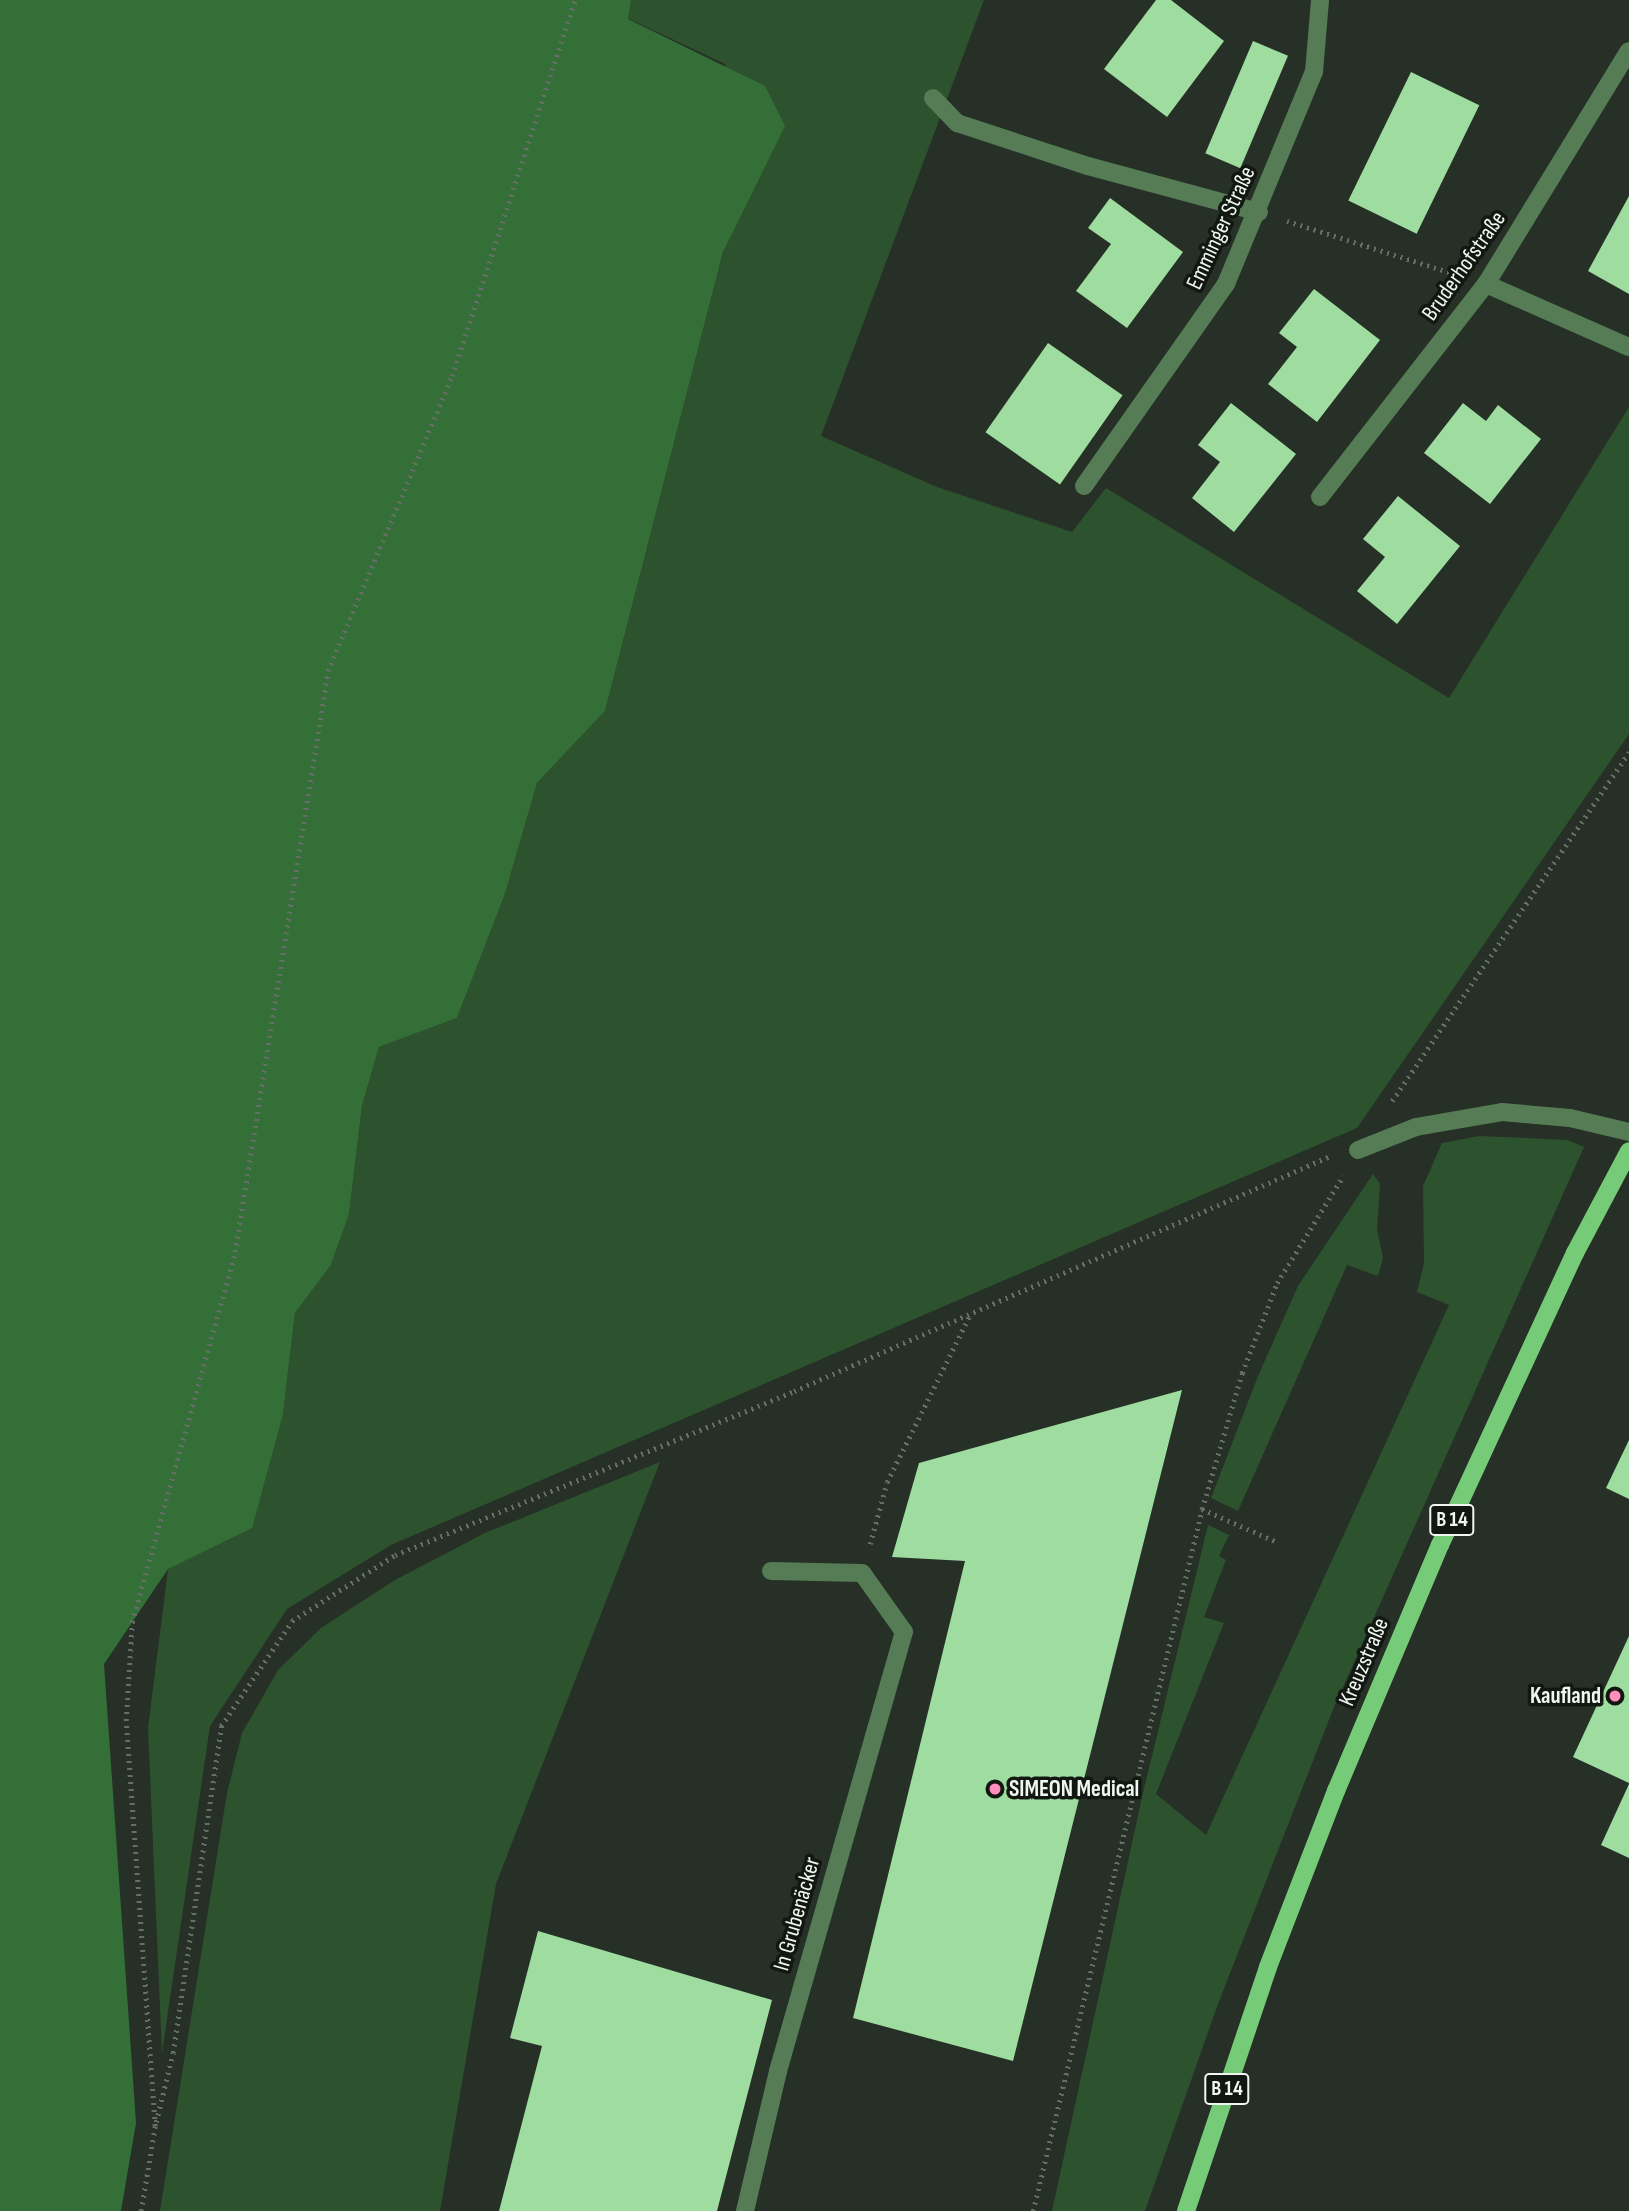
<!DOCTYPE html>
<meta charset="utf-8">
<style>
body{margin:0}
#map{position:relative;width:1629px;height:2211px;overflow:hidden;background:#263026;font-family:"Sofia Sans Condensed",sans-serif}
div>[style]{position:absolute}
[style*='--x']{left:calc(var(--x)*1px);top:calc(var(--y)*1px);width:calc(var(--w)*1px);rotate:calc(var(--a)*1deg)}
.green>*{inset:0;background:#2d522e}
.forest>*{inset:0;background:#346f37}
.building>*{inset:0;background:#9edc9f;transform-origin:0 0}
.path>*{height:4.5px;margin-top:-2.25px;transform-origin:0;background:repeating-linear-gradient(90deg,#666f66 0 2px,transparent 0 7px)}
.minor>*{height:18px;margin:-9px;padding:0 9px;transform-origin:9px;border-radius:9px;background:#557c55}
.major>*{height:18px;margin:-9px;padding:0 9px;transform-origin:9px;border-radius:9px;background:#76cb79}
.dots>*{width:19px;height:19px;translate:-50% -50%;box-sizing:border-box;border:4px solid #121712;border-radius:50%}
span{translate:-50% -50%;white-space:nowrap;text-align:center;line-height:1.15;-webkit-text-stroke:7px #121712;paint-order:stroke}
.shield-label span{padding:2px 5px;background:#121712;border:2px solid;border-radius:5px;-webkit-text-stroke-width:0}
.shield-label{font-size:21px;color:#f0f7f0;font-weight:700}
.street-label{font-size:23px;color:#f0f7f0}
.poi-label{font-size:23px;color:#f0f7f0;font-weight:700}
.right{translate:-100% -50%;text-align:right}
.left{translate:0 -50%;text-align:left}
</style>
<div id="map">
<div class="green">
<i style="clip-path:polygon(631px 0,984px 0,821px 436px,937px 487px,1072px 532px,1106px 488px,1449px 698px,1629px 407px,1629px 734px,1357px 1128px,391px 1545px,287px 1609px,210px 1726px,162px 2053px,148px 1728px,168px 1569px,283px 1414px,295px 1313px,331px 1265px,349px 1214px,362px 1106px,379px 1047px,457px 1018px,505px 894px,537px 783px,605px 711px,723px 252px,747px 195px,725px 64px,627px 18px)"></i>
<i style="clip-path:polygon(1479px 1136px,1568px 1140px,1584px 1147px,1334px 1707px,1218px 2004px,1145px 2211px,1052px 2211px,1142px 1797px,1208px 1525px,1229px 1535px,1219px 1556px,1226px 1560px,1204px 1617px,1224px 1623px,1156px 1794px,1206px 1835px,1449px 1305px,1417px 1292px,1424px 1263px,1423px 1186px,1442px 1143px)"></i>
<i style="clip-path:polygon(1373px 1174px,1380px 1184px,1377px 1229px,1383px 1258px,1378px 1276px,1347px 1265px,1238px 1511px,1211px 1498px,1258px 1376px,1298px 1286px)"></i>
<i style="clip-path:polygon(660px 1462px,496px 1884px,440px 2211px,160px 2211px,227px 1793px,242px 1733px,278px 1670px,321px 1628px,395px 1580px,485px 1533px)"></i>
</div>
<div class="forest">
<i style="clip-path:polygon(0 0,631px 0,628px 19px,765px 86px,785px 126px,723px 252px,605px 711px,537px 783px,505px 894px,457px 1018px,379px 1047px,362px 1106px,349px 1214px,331px 1265px,295px 1313px,283px 1414px,252px 1528px,168px 1569px,104px 1664px,136px 2123px,121px 2211px,0 2211px)"></i>
</div>
<div class="building">
<i style="clip-path:polygon(1156px 0,1171px 0,1224px 41px,1167px 117px,1104px 69px)"></i>
<i style="left:1253px;top:41px;width:38px;height:122px;rotate:23deg"></i>
<i style="left:1411px;top:72px;width:76px;height:143px;rotate:26deg"></i>
<i style="clip-path:polygon(1629px 196px,1629px 294px,1588px 271px)"></i>
<i style="clip-path:polygon(1110px 198px,1183px 252px,1127px 328px,1076px 291px,1111px 244px,1088px 228px)"></i>
<i style="clip-path:polygon(1314px 289px,1380px 340px,1317px 422px,1268px 384px,1297px 347px,1279px 333px)"></i>
<i style="left:1048px;top:343px;width:91px;height:109px;rotate:35deg"></i>
<i style="clip-path:polygon(1231px 403px,1296px 454px,1234px 532px,1192px 498px,1220px 462px,1198px 445px)"></i>
<i style="clip-path:polygon(1463px 403px,1486px 421px,1498px 405px,1541px 439px,1490px 504px,1424px 453px)"></i>
<i style="clip-path:polygon(1398px 496px,1460px 546px,1397px 624px,1357px 591px,1385px 557px,1363px 539px)"></i>
<i style="clip-path:polygon(1182px 1390px,1013px 2061px,853px 2018px,965px 1561px,892px 1557px,919px 1463px)"></i>
<i style="clip-path:polygon(1629px 1440px,1629px 1499px,1606px 1488px)"></i>
<i style="clip-path:polygon(1629px 1636px,1629px 1783px,1573px 1757px)"></i>
<i style="clip-path:polygon(1629px 1784px,1629px 1858px,1601px 1845px)"></i>
<i style="clip-path:polygon(538px 1931px,772px 2000px,717px 2211px,499px 2211px,542px 2046px,510px 2038px)"></i>
</div>
<div class="path">
<i style="--x:1287;--y:221;--w:176;--a:17.5"></i>
<i style="--x:1392;--y:1101;--w:422;--a:-55.8"></i>
<i style="--x:1202;--y:1509;--w:82;--a:23.7"></i>
<i style="--x:870;--y:1544;--w:64;--a:-74.7"></i>
<i style="--x:887;--y:1482;--w:189;--a:-63.6"></i>
<i style="--x:156;--y:2122;--w:71;--a:-76.2"></i>
<i style="--x:173;--y:2053;--w:331;--a:-81.6"></i>
<i style="--x:221;--y:1726;--w:127;--a:-55.9"></i>
<i style="--x:292;--y:1621;--w:122;--a:-32.7"></i>
<i style="--x:395;--y:1555;--w:431;--a:-22.3"></i>
<i style="--x:794;--y:1391;--w:585;--a:-23.67"></i>
<i style="--x:141;--y:2211;--w:86;--a:-80.6"></i>
<i style="--x:155;--y:2126;--w:406;--a:-94.1"></i>
<i style="--x:126;--y:1721;--w:99;--a:-86.5"></i>
<i style="--x:132;--y:1622;--w:384;--a:-74.4"></i>
<i style="--x:235;--y:1252;--w:588;--a:-80.91"></i>
<i style="--x:328;--y:671;--w:320;--a:-67.2"></i>
<i style="--x:452;--y:376;--w:396;--a:-71.9"></i>
<i style="--x:1033;--y:2211;--w:722;--a:-76.46"></i>
<i style="--x:1202;--y:1509;--w:142;--a:-73.6"></i>
<i style="--x:1242;--y:1373;--w:97;--a:-68.7"></i>
<i style="--x:1277;--y:1283;--w:126;--a:-58.3"></i>
</div>
<div class="minor">
<i style="--x:933;--y:98;--w:35;--a:46"></i>
<i style="--x:957;--y:123;--w:138;--a:18.2"></i>
<i style="--x:1088;--y:166;--w:177;--a:15.1"></i>
<i style="--x:1486;--y:284;--w:156;--a:23.8"></i>
<i style="--x:1084;--y:486;--w:247;--a:-54.9"></i>
<i style="--x:1226;--y:284;--w:230;--a:-67.5"></i>
<i style="--x:1314;--y:72;--w:72;--a:-85.2"></i>
<i style="--x:1320;--y:497;--w:270;--a:-52.1"></i>
<i style="--x:1486;--y:284;--w:273;--a:-58.5"></i>
<i style="--x:1358;--y:1150;--w:62;--a:-21.6"></i>
<i style="--x:1416;--y:1127;--w:87;--a:-9.9"></i>
<i style="--x:1502;--y:1112;--w:68;--a:5"></i>
<i style="--x:1570;--y:1118;--w:61;--a:13.3"></i>
<i style="--x:745;--y:2211;--w:144;--a:-76.7"></i>
<i style="--x:778;--y:2071;--w:457;--a:-74"></i>
<i style="--x:904;--y:1632;--w:72;--a:-125.4"></i>
<i style="--x:862;--y:1573;--w:91;--a:-178.7"></i>
</div>
<div class="major">
<i style="--x:1186;--y:2211;--w:257;--a:-71.4"></i>
<i style="--x:1268;--y:1967;--w:189;--a:-68.9"></i>
<i style="--x:1336;--y:1791;--w:267;--a:-67.1"></i>
<i style="--x:1440;--y:1545;--w:322;--a:-65.2"></i>
<i style="--x:1575;--y:1253;--w:115;--a:-62.1"></i>
</div>
<div class="dots">
<i style="left:1615px;top:1696px;background:#fe8ebc"></i>
<i style="left:995px;top:1789px;background:#fe8ebc"></i>
</div>
<div class="shield-label">
<span style="left:1452px;top:1520px">B 14</span>
<span style="left:1227px;top:2089px">B 14</span>
</div>
<div class="street-label">
<span style="left:1221px;top:228px;rotate:-65deg">Emminger Straße</span>
<span style="left:1464px;top:266px;rotate:-55deg">Bruderhofstraße</span>
<span style="left:1364px;top:1662px;rotate:-67deg">Kreuzstraße</span>
<span style="left:797px;top:1914px;rotate:-74deg">In Grubenäcker</span>
</div>
<div class="poi-label">
<span class="right" style="left:1601px;top:1696px">Kaufland</span>
<span class="left" style="left:1009px;top:1789px">SIMEON Medical</span>
</div>
</div>
